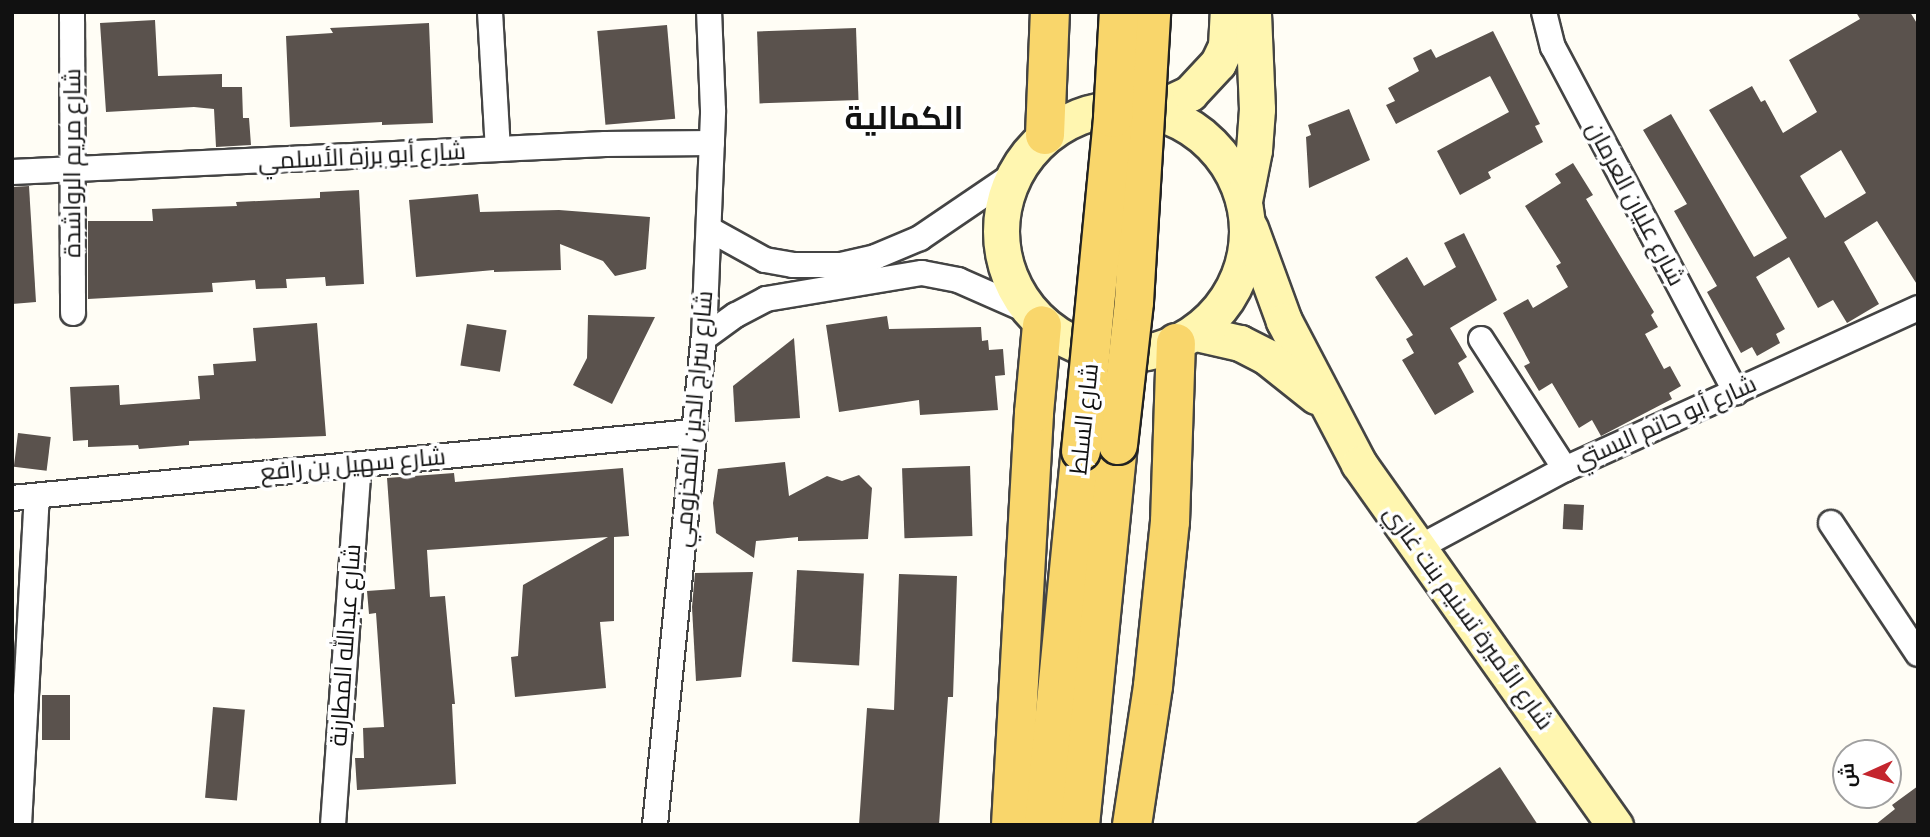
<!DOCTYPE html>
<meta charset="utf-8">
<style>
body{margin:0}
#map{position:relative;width:1930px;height:837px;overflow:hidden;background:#fffdf5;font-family:Bitter,Cairo,serif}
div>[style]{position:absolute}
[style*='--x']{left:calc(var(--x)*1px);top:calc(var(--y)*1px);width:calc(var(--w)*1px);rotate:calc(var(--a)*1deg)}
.building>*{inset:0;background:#5a524d;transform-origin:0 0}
.roads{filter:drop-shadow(2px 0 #444) drop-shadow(-2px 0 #444) drop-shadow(0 2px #444) drop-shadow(0 -2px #444)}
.street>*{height:24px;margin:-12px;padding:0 12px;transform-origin:12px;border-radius:12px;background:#fff}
.secondary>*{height:35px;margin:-17.5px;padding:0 17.5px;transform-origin:17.5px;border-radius:17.5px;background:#fff6b0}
.secondary>.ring{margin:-17.5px;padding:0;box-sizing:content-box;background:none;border:35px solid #fff6b0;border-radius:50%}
.primary>*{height:38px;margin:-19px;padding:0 19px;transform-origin:19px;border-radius:19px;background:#f9d66b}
.bridges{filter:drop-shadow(2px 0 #222) drop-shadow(-2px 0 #222) drop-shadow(0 2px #222) drop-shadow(0 -2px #222)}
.primary-bridge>*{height:38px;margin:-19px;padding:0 19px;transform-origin:19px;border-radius:19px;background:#f9d66b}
span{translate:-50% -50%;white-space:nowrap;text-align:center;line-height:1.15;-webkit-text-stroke:7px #fff;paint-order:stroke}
.street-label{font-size:24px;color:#111}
.district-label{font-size:32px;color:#111;font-weight:700}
.frame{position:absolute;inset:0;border:14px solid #111;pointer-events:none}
.north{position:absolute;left:1832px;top:739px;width:70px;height:70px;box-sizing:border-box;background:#fff;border:2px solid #a0a0a0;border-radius:50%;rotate:266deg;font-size:19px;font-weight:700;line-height:28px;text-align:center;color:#111}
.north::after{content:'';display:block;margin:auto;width:24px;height:32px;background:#c4262e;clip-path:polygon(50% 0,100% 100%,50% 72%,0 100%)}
</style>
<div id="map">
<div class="building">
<i style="clip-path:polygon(evenodd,1856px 12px,1910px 12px,1918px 25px,1918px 286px,1877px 221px,1844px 242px,1879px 304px,1847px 323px,1833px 300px,1818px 308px,1789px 257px,1756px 277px,1785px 329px,1776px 334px,1780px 343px,1757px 356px,1752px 347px,1741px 353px,1707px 292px,1717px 286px,1674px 211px,1687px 204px,1643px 130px,1671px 114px,1754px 257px,1787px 238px,1709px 110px,1752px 86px,1761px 102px,1765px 100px,1783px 133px,1817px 112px,1789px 60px,1860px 19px,1856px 12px,1841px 150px,1866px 193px,1825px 218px,1800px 176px,1841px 150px)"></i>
<i style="clip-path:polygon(155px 20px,158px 76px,222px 74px,222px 87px,242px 87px,243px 118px,249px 118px,251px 145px,216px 147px,214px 109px,194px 107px,106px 112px,100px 23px)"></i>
<i style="clip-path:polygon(429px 23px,433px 123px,382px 125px,382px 122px,290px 127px,286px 36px,333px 33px,330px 28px)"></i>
<i style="left:667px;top:25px;width:94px;height:70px;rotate:85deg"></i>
<i style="left:856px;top:28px;width:72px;height:99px;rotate:88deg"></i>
<i style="clip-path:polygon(1493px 31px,1540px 124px,1535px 126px,1543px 142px,1488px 172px,1491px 178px,1460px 195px,1437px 151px,1509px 112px,1490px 76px,1396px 124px,1386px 105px,1395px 101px,1388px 88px,1419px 71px,1413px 58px,1431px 49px,1436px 58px)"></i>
<i style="clip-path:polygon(1349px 109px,1370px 160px,1309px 188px,1306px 137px,1311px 135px,1308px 125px)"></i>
<i style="clip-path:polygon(1573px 163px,1593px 195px,1586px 199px,1654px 312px,1651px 315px,1658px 327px,1645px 334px,1664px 369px,1670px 366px,1681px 386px,1669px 393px,1672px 399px,1601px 436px,1592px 420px,1579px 428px,1552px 383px,1539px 391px,1524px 366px,1530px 363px,1503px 313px,1528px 299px,1533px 308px,1568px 287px,1556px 266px,1561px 263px,1525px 206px,1561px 183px,1555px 174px)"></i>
<i style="clip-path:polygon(29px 186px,36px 302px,12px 304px,12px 187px)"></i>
<i style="clip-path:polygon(359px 190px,364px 284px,326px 286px,325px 277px,286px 279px,287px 288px,256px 289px,255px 280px,212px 283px,213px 292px,88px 299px,88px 221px,153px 221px,152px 209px,237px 206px,236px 202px,320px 198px,320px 192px)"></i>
<i style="clip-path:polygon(478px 194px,480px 212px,559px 210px,650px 217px,646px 269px,615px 276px,603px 261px,560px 244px,561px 270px,494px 272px,494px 270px,416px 277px,409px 200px)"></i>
<i style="clip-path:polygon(1464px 233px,1497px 300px,1450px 328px,1467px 357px,1458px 363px,1474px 392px,1435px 415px,1402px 360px,1414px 353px,1406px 339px,1413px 335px,1375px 277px,1407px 257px,1424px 286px,1456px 267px,1444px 243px)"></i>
<i style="clip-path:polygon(588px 315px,655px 317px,612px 404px,573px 385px,587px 358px)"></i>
<i style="clip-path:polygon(887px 316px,889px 329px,981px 327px,982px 341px,988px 340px,989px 350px,1003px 349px,1005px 375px,995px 376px,998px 410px,920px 415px,919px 400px,839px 412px,826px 325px)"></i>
<i style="clip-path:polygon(317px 323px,326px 436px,189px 441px,189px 445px,139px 449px,138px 445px,88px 447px,88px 440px,73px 441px,70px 387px,119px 385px,120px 405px,200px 399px,198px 376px,214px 375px,213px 364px,256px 361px,253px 328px)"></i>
<i style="left:467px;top:324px;width:40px;height:42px;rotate:9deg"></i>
<i style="clip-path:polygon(794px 338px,800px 418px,735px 422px,733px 386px)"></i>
<i style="left:18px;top:433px;width:33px;height:34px;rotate:7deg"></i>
<i style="clip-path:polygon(785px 462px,789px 496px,827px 476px,842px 481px,859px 475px,872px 488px,868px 539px,798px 541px,798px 537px,756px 541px,754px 558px,716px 533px,713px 503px,718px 469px)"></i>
<i style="left:970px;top:466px;width:70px;height:68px;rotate:88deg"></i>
<i style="clip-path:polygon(623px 468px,629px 536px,614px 537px,614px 621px,600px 622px,606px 688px,515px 697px,511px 657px,518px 656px,523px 585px,608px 537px,427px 550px,430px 597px,445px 596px,455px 704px,452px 704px,456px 784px,357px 790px,355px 758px,364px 758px,363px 728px,384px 727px,376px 613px,369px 614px,367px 591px,395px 589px,387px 478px,454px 473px,455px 482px)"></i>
<i style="left:1564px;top:504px;width:20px;height:25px;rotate:3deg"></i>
<i style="left:797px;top:570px;width:67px;height:92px;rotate:3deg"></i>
<i style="clip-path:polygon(753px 572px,741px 677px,696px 681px,692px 607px,695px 573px)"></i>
<i style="clip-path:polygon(899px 574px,957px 576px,953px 697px,948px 697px,939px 825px,859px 825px,867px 708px,894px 710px)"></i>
<i style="left:42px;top:695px;width:28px;height:45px"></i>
<i style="left:213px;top:707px;width:32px;height:91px;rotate:5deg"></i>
<i style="clip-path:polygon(1500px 767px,1538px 825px,1413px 825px)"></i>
<i style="clip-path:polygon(1918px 786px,1918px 825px,1875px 825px,1895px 809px,1892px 805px)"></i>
</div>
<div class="roads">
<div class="street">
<i style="--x:72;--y:12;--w:301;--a:89.8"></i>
<i style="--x:490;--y:12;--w:137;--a:86.7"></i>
<i style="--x:1544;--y:12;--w:36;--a:76"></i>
<i style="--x:1553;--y:47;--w:391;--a:62.1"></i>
<i style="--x:12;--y:172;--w:594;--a:-2.7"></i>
<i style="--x:605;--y:144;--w:107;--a:-0.5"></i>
<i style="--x:709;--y:229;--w:64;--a:29"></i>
<i style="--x:765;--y:260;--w:28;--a:10"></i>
<i style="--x:793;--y:265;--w:48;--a:0"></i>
<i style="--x:841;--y:265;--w:35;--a:-13"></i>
<i style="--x:875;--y:257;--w:49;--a:-22.9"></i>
<i style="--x:920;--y:238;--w:114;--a:-34.2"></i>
<i style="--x:704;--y:338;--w:39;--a:-36"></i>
<i style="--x:736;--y:315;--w:34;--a:-28"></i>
<i style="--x:766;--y:299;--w:158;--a:-9.5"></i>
<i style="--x:922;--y:273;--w:37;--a:11"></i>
<i style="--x:958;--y:280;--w:80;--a:23.7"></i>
<i style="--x:1481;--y:339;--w:155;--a:57.1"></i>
<i style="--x:12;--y:498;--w:684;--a:-5.54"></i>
<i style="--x:1831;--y:523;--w:157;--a:56.4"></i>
<i style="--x:1418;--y:548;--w:167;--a:-28.3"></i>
<i style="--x:1565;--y:469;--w:388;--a:-24.5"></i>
<i style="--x:19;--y:825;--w:329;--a:-86.9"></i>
<i style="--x:333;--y:825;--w:361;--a:-85.9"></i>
<i style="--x:655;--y:825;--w:489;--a:-84.3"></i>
<i style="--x:704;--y:338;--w:228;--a:-87.7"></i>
<i style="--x:713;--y:110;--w:98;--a:-92.3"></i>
</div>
<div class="secondary">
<i class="ring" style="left:1001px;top:108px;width:211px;height:211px"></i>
<i style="--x:1154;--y:110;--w:40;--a:-25"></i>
<i style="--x:1190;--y:93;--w:41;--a:-47"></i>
<i style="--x:1218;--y:63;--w:19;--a:-65"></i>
<i style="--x:1226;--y:46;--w:34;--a:-87"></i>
<i style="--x:1244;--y:201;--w:52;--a:-78.9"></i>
<i style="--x:1254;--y:150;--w:41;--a:-85.8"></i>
<i style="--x:1257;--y:109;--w:97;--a:-92.4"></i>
<i style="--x:1250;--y:228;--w:99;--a:69.9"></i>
<i style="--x:1284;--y:321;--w:161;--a:62.3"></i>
<i style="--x:1359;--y:464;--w:443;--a:54.7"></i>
<i style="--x:1196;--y:333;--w:45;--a:12.8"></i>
<i style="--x:1240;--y:343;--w:30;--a:27"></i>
<i style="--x:1267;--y:357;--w:63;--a:38.5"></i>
</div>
<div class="primary">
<i style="--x:1045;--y:135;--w:123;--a:-87.7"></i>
<i style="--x:1011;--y:825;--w:413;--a:-86.8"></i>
<i style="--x:1034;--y:413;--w:88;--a:-84.8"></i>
<i style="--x:1044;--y:825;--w:376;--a:-84.4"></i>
<i style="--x:1080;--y:825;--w:382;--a:-84.3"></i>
<i style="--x:1132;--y:825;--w:141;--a:-81.4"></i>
<i style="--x:1153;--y:686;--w:165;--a:-84.1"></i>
<i style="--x:1170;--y:522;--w:179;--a:-88.1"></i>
</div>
</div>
<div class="bridges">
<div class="primary-bridge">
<i style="--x:1118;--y:445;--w:144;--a:-83.6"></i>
<i style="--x:1134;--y:302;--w:290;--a:-86.6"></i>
<i style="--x:1081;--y:451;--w:335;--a:-84.5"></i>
<i style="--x:1113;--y:118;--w:106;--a:-86.8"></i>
</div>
</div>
<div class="street-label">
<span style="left:362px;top:157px;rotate:-3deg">شارع أبو برزة الأسلمي</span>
<span style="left:73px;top:163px;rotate:-90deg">شارع مريم الرواشدة</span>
<span style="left:1635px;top:204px;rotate:62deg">شارع عليان العرمان</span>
<span style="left:694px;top:419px;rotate:-85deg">شارع سراج الدين المخزومي</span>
<span style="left:1085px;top:419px;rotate:-84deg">شارع السلط</span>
<span style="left:1665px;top:423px;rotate:-24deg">شارع أبو حاتم البستي</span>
<span style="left:353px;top:465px;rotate:-5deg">شارع سهيل بن رافع</span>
<span style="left:1468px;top:618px;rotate:54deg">شارع الأميرة تسنيم بنت غازي</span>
<span style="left:346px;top:645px;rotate:-86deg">شارع عبدالله المطارنة</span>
</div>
<div class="district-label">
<span style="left:904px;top:118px">الكمالية</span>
</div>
<div class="frame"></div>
<div class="north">ش</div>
</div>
